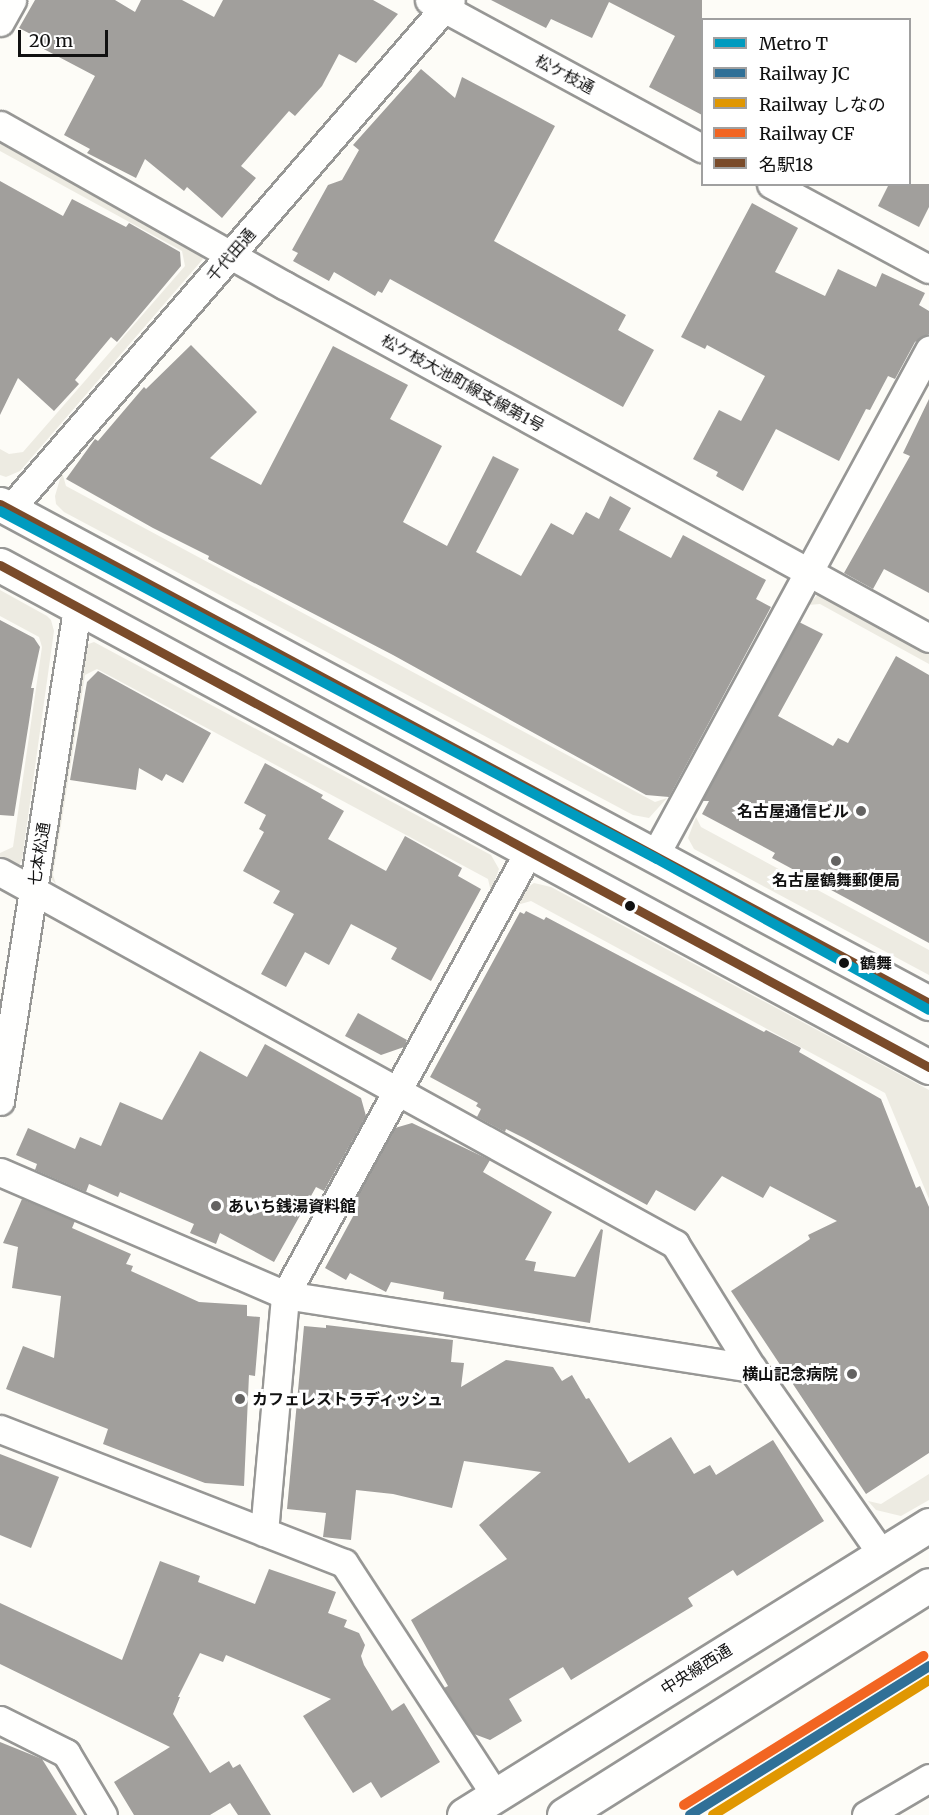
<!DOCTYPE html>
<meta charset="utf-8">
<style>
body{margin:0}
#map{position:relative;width:929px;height:1815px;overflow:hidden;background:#fdfcf7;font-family:Merriweather,"Noto Sans JP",serif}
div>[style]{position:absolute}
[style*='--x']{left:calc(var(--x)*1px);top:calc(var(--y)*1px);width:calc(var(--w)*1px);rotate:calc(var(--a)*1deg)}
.plaza>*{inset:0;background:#edebe2}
.building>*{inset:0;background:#a19f9c}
.roads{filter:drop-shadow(2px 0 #979795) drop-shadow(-2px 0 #979795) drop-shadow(0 2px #979795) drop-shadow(0 -2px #979795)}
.minor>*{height:27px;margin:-13.5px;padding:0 13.5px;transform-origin:13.5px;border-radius:13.5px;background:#fffffe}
.tertiary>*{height:33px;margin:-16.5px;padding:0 16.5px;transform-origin:16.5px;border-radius:16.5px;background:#fffffe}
.bus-1>*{height:9px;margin:-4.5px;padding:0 4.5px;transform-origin:4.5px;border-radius:4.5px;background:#7a4b2a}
.rail-1>*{height:10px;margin:-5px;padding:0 5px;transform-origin:5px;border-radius:5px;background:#307097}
.rail-2>*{height:10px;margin:-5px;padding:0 5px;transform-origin:5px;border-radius:5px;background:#e09702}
.rail-3>*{height:10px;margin:-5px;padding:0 5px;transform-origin:5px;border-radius:5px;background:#f26522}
.metro-1>*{height:10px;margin:-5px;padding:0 5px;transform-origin:5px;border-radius:5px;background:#009bbf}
.dots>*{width:16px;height:16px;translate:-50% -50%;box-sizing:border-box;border:3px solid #fff;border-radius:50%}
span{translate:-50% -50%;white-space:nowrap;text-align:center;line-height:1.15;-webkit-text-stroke:6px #fff;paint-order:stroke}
.street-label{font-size:16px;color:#111}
.poi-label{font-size:16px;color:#111;font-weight:700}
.right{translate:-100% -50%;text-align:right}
.left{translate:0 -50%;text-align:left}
.stop-label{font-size:16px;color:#111;font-weight:700}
.legend{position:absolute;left:701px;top:18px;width:210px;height:168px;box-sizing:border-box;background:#fff;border:2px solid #a0a0a0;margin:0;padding:8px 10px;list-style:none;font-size:18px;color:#111}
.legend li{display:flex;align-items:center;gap:12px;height:30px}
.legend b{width:30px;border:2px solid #a0a0a0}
.scale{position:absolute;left:18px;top:30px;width:90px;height:27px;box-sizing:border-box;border:3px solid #111;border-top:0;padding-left:8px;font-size:18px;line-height:21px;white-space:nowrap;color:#111;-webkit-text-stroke:4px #fff;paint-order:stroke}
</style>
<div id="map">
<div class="plaza">
<i style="clip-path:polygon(0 139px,198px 249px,203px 259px,20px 471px,6px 477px,0 475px,0 449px,9px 454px,23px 452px,185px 266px,182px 251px,0 151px)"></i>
<i style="clip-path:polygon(62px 472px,66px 486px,655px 802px,667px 798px,649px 818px,633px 815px,64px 512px,56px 504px,55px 496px)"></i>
<i style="clip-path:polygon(0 590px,47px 616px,51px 620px,54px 631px,22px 860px,19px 865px,15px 866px,0 860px,0 853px,13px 847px,42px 647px,39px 637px,0 616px)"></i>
<i style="clip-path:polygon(819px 593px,830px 596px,929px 651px,929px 664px,820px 604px,808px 605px)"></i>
<i style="clip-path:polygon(94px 642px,491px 855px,499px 869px,491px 892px,488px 879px,97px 669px,85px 675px,53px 875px,56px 884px,48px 876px,83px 646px)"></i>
<i style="clip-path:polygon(696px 817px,701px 827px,929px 950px,929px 975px,694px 849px,688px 838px)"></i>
<i style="clip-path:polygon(534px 883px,551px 887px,929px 1090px,929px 1199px,885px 1093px,531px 901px,517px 905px,528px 887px)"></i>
<i style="clip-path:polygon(929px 1474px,929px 1500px,901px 1516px,876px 1510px,868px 1501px,881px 1504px)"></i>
</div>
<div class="building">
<i style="clip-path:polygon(35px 0,115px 0,135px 12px,141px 0,182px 0,214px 17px,223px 0,373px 0,398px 14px,356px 63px,339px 54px,322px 86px,295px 116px,289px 111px,241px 166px,256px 178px,222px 218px,187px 187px,184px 191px,145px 159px,136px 178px,87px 153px,90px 149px,64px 135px,95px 76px,38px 46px,42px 40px,19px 28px)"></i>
<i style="clip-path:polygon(491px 0,702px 0,702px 115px,649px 87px,675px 36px,609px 2px,592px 38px,551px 19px,546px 28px)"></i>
<i style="clip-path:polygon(421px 69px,455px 98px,462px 77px,555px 126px,494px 241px,626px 315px,618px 330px,654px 350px,623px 407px,390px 279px,382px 293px,378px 291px,375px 296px,334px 272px,329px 281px,293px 261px,298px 253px,292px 250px,328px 185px,342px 180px,359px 150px,353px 145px)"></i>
<i style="clip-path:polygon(0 181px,63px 216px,72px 199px,126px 227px,129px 223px,180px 252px,181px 266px,117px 342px,111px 337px,75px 380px,79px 384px,54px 411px,18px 378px,0 415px)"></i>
<i style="clip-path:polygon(889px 184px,929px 184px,929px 207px,919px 227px,878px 206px)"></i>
<i style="clip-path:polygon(752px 203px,798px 228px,775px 272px,825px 296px,838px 269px,876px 287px,882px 273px,925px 293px,919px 305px,929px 311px,929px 334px,915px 342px,895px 379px,888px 376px,870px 410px,866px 409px,839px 461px,776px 429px,743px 491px,716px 476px,718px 472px,693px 459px,719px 410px,741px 421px,765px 376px,707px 345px,705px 349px,681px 337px)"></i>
<i style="clip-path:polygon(191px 345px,257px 412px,210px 458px,261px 485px,333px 346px,408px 385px,390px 419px,442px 446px,403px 522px,447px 546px,493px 456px,519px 469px,476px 552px,521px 576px,551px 523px,573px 535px,586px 512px,599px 519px,610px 496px,631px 508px,619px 530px,671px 558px,683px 535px,766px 580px,756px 599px,771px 607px,669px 797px,646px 795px,393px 655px,208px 559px,209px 556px,153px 528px,66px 479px,95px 439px,98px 441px,144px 387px,146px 389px)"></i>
<i style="clip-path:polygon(929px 399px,929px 593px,884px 569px,873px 589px,844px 573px,910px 456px,903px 453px)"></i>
<i style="clip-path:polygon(0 620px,34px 638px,40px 647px,31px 688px,34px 688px,29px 722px,14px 816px,0 815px)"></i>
<i style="clip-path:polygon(799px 622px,823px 634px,778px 716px,833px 746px,838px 738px,848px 743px,896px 656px,929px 675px,929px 943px,772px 858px,775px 853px,702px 814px,709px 801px,702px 801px)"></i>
<i style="clip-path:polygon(98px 671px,211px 733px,183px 783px,166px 774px,162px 781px,139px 768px,136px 790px,70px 780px,87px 682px)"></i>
<i style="clip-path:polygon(265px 763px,323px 795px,321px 798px,344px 811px,328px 839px,386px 871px,405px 836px,462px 868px,458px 876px,481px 889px,431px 981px,391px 959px,397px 948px,351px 924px,329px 965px,305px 952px,286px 987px,261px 974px,294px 914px,273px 903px,280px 891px,243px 871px,264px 832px,259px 829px,266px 815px,244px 803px)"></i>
<i style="clip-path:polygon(526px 911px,544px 920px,546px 917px,764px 1032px,766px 1030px,801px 1048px,799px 1052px,881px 1099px,916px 1188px,920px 1186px,929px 1207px,929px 1453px,866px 1494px,731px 1291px,810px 1239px,808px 1235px,837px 1221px,770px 1186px,763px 1198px,722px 1176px,695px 1211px,656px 1190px,647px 1205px,524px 1138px,506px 1129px,505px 1132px,477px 1117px,481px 1109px,476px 1106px,478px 1103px,430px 1077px,520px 912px,524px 914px)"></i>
<i style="clip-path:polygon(358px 1013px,407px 1040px,404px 1047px,381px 1055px,345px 1036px)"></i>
<i style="clip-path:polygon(265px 1044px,361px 1098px,366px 1116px,324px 1191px,316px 1187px,274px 1262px,220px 1233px,216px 1244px,190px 1233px,194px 1224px,120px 1192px,118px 1197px,89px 1184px,86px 1192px,35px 1170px,37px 1164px,16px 1155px,28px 1128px,75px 1149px,80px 1137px,101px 1146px,120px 1102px,162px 1120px,200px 1051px,247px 1077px)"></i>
<i style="clip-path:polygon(412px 1123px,490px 1160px,483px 1172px,552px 1212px,525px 1260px,536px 1262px,534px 1271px,575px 1277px,601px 1229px,603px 1230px,590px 1323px,443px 1299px,444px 1292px,391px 1282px,386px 1292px,350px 1273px,346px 1280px,325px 1268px,357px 1209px,352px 1206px,395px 1128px)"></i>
<i style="clip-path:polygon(22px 1199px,75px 1221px,72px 1228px,131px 1254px,126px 1264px,133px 1266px,131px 1271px,199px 1302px,247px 1305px,247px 1316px,260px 1317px,255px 1376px,249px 1375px,244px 1486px,205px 1483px,103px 1444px,108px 1429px,6px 1389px,23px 1346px,54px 1358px,61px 1296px,12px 1288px,18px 1247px,3px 1243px)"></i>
<i style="clip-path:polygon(326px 1325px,453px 1340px,451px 1362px,464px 1363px,461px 1387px,506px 1360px,553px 1367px,562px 1381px,572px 1375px,586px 1399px,589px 1398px,629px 1463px,671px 1437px,694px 1474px,710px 1465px,716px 1475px,773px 1440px,824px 1521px,737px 1576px,733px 1570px,688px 1598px,693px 1606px,571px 1680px,563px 1667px,509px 1699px,522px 1721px,490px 1740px,474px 1734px,444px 1688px,448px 1686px,411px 1620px,507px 1559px,479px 1525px,541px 1472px,464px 1461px,452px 1508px,393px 1494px,356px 1490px,351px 1540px,323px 1537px,326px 1513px,287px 1509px,304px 1326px,326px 1328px)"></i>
<i style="clip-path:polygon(0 1454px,59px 1477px,31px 1548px,0 1535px)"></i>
<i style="clip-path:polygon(160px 1561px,200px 1576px,198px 1582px,255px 1604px,269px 1569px,336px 1592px,328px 1613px,347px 1620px,344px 1627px,359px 1633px,365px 1645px,361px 1656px,364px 1665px,392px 1711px,404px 1703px,440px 1762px,381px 1798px,371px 1782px,353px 1793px,303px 1716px,331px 1699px,226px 1655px,223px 1662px,200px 1653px,178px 1697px,180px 1697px,173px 1714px,210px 1773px,229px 1761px,233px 1768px,240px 1764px,271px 1815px,238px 1815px,230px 1803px,210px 1815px,134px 1815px,114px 1782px,170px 1747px,0 1664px,0 1603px,122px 1660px)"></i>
<i style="clip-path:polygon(0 1742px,42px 1759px,77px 1815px,0 1815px)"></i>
</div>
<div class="roads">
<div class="minor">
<i style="--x:429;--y:0;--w:311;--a:28.5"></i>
<i style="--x:0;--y:22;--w:25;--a:-61"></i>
<i style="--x:0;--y:125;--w:326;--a:29.4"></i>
<i style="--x:284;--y:285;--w:735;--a:28.69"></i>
<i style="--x:771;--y:184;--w:179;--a:28.3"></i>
<i style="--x:10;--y:509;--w:673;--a:-49.09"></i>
<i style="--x:655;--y:855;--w:575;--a:-61.52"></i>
<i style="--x:0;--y:872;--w:771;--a:28.86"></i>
<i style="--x:675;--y:1244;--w:146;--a:58.2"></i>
<i style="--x:752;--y:1368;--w:226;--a:55.1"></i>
<i style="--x:0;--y:1101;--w:500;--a:-81.1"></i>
<i style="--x:0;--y:1172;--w:310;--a:23.3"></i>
<i style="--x:285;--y:1295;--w:473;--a:8.9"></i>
<i style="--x:0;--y:1429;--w:369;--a:21.3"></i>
<i style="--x:344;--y:1563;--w:277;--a:56.9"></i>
<i style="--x:264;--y:1532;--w:238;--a:-84.9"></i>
<i style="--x:285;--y:1295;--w:507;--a:-61.21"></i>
<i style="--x:0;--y:1720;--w:74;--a:26.6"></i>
<i style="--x:66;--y:1753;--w:72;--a:59.2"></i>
<i style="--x:866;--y:1815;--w:73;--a:-30.4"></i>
</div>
<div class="tertiary">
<i style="--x:0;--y:504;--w:1055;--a:28.24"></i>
<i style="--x:0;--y:565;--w:1056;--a:28.39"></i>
<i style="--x:464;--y:1815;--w:548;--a:-31.95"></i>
<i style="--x:564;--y:1815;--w:431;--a:-32.2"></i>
</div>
</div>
<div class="bus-1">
<i style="--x:0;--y:504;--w:1055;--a:28.24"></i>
<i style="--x:0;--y:565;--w:1056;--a:28.39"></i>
</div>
<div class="rail-1">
<i style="--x:690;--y:1815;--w:282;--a:-31.9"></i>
</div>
<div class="rail-2">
<i style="--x:713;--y:1815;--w:255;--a:-32"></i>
</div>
<div class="rail-3">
<i style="--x:684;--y:1805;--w:282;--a:-31.9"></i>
</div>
<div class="metro-1">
<i style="--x:0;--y:511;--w:743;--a:27.91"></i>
<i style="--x:657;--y:859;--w:311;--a:29"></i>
</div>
<div class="dots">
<i style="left:861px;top:811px;background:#646362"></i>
<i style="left:836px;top:861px;background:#646362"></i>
<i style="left:630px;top:906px;background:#111"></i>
<i style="left:844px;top:963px;background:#111"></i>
<i style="left:216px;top:1206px;background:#646362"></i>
<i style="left:852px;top:1374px;background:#646362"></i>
<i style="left:240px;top:1399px;background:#646362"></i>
</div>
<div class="street-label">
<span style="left:565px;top:74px;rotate:28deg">松ケ枝通</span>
<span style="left:231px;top:255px;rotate:-49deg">千代田通</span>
<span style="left:463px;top:383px;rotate:29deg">松ケ枝大池町線支線第1号</span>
<span style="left:39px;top:854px;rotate:-81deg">七本松通</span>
<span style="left:696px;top:1669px;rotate:-32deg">中央線西通</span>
</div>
<div class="poi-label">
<span class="right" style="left:849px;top:811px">名古屋通信ビル</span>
<span style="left:836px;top:880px">名古屋鶴舞郵便局</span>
<span class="left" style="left:228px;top:1206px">あいち銭湯資料館</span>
<span class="right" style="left:838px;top:1374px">横山記念病院</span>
<span class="left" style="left:252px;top:1399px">カフェレストラディッシュ</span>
</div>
<div class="stop-label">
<span class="left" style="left:860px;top:963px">鶴舞</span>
</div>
<ul class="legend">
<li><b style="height:8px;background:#009bbf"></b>Metro T</li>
<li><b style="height:8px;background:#307097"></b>Railway JC</li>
<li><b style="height:8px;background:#e09702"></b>Railway しなの</li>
<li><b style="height:8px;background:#f26522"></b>Railway CF</li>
<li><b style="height:8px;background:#7a4b2a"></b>名駅18</li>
</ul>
<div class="scale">20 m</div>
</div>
